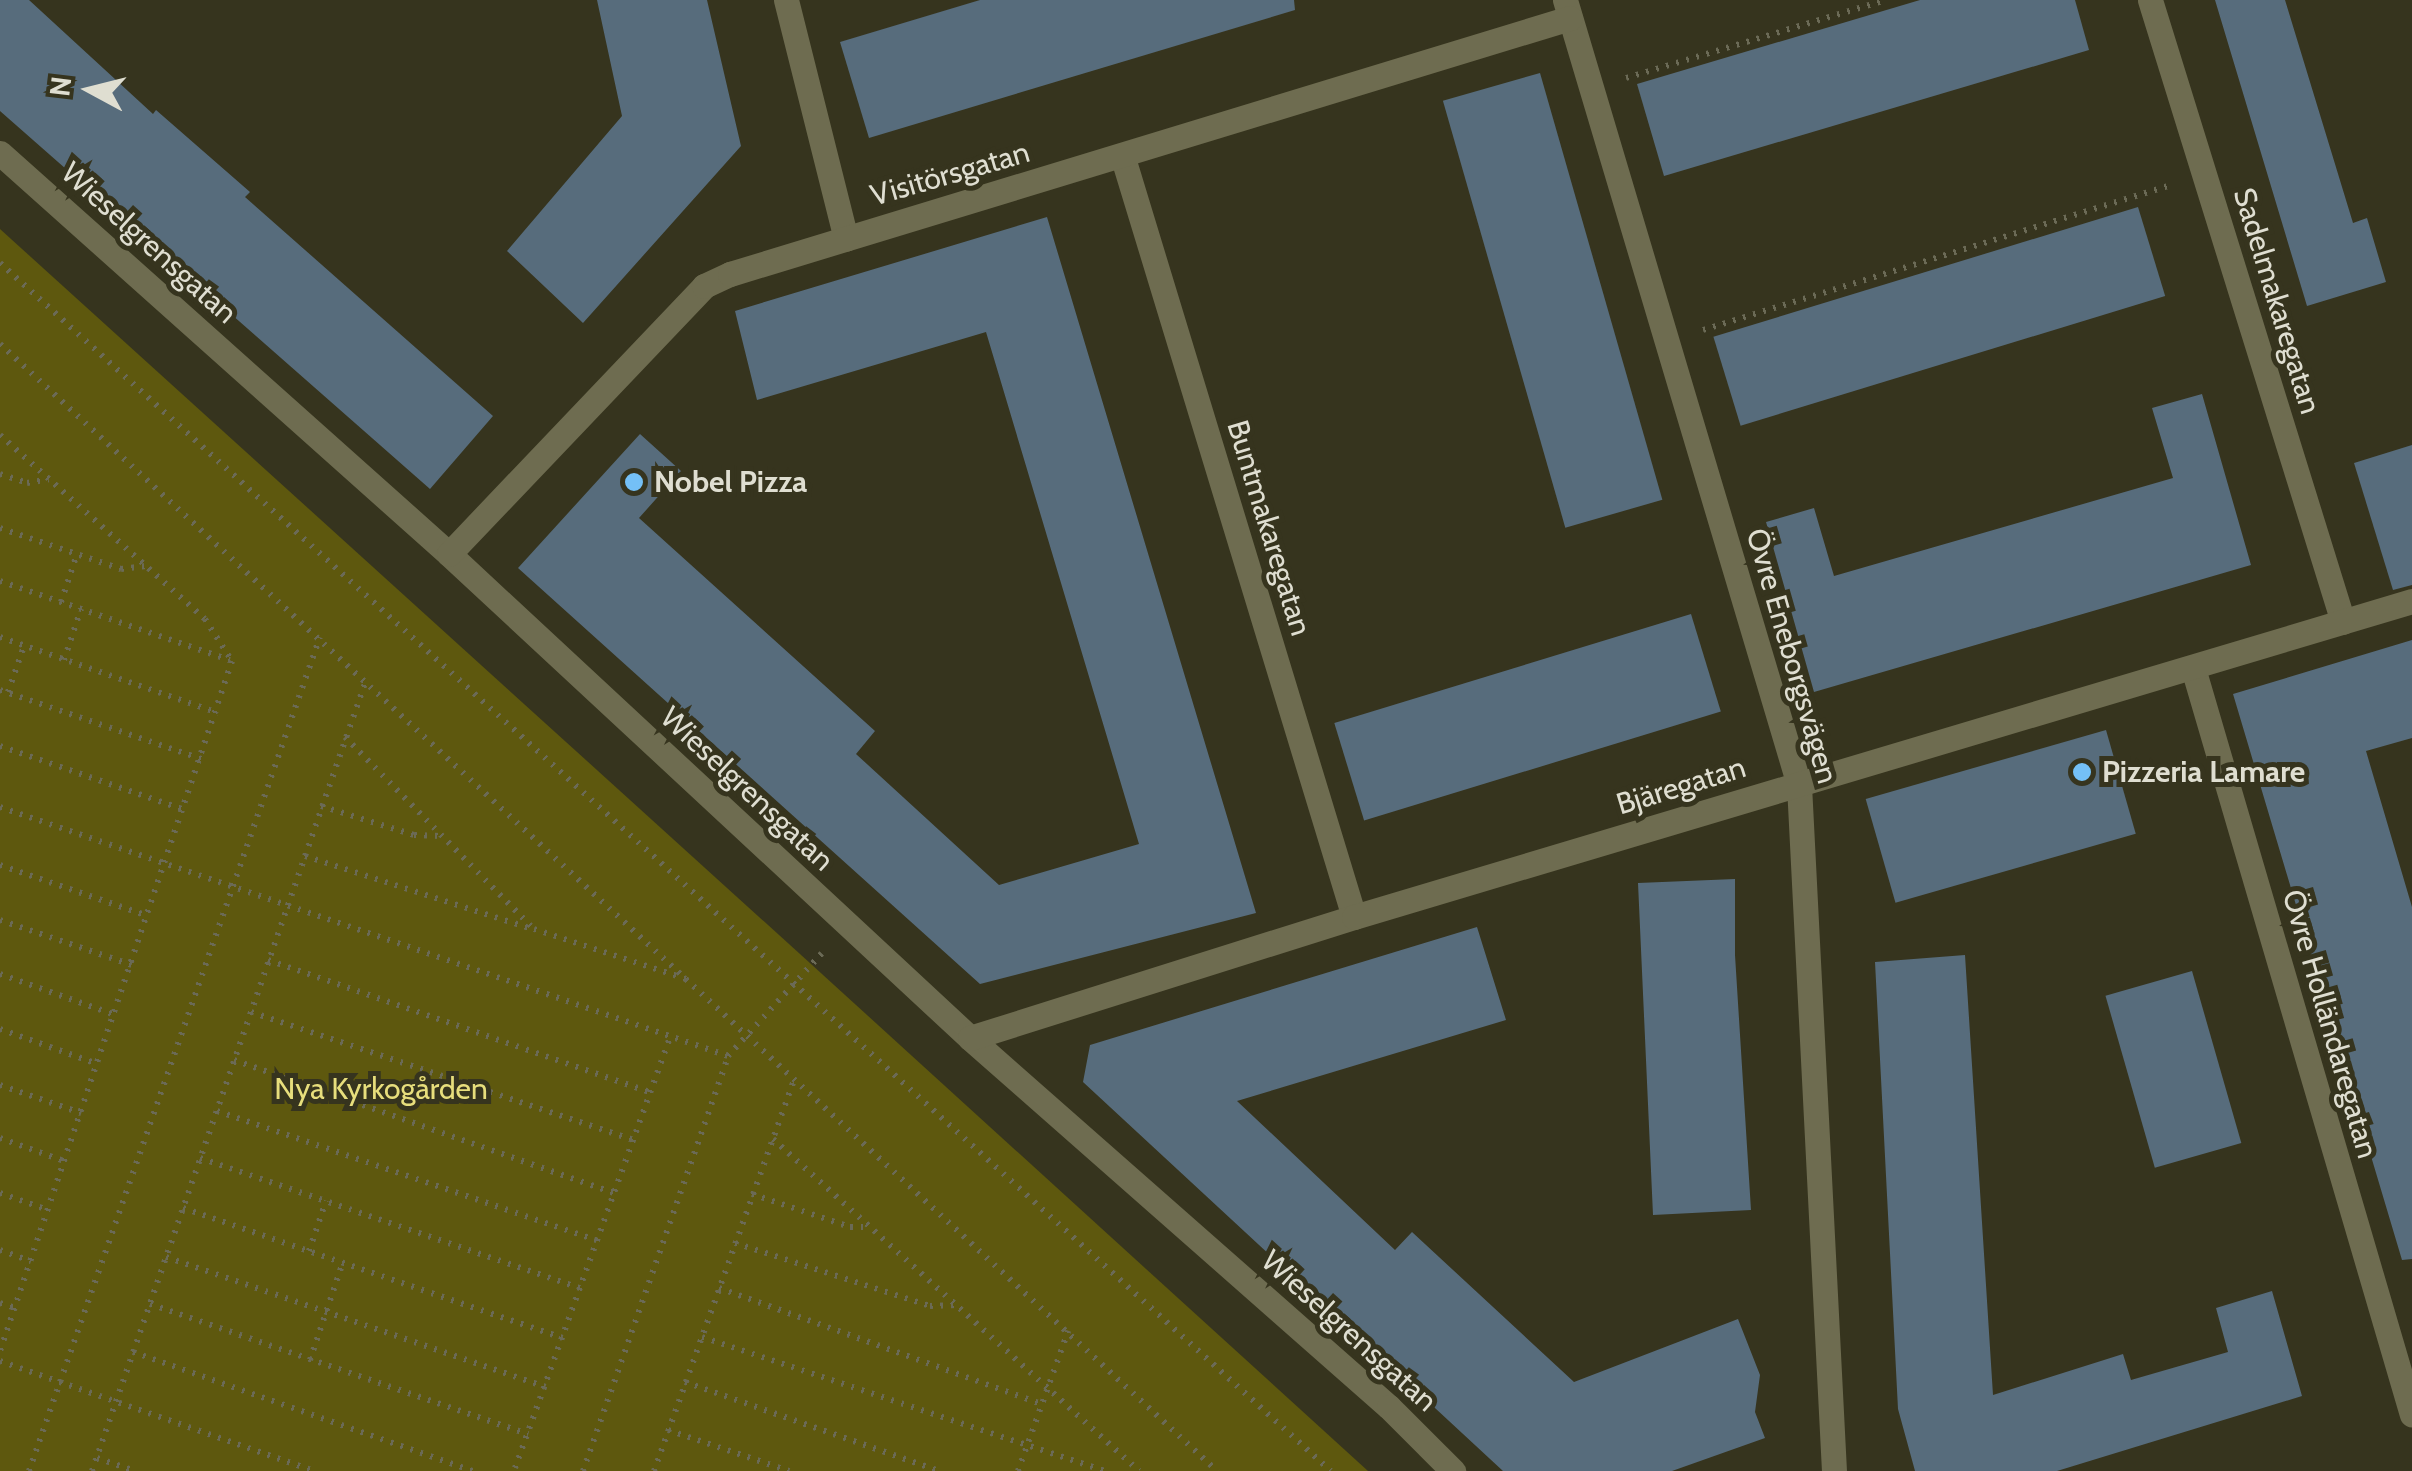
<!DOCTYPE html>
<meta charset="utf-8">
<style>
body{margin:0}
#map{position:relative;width:2412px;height:1471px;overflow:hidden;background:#36341e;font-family:Cabin,sans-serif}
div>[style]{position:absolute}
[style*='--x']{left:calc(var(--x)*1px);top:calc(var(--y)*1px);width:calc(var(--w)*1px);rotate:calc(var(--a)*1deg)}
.green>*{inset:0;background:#5e580e}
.building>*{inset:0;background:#576c7c;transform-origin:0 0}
.path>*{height:6px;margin-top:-3px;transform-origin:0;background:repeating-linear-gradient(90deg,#6b6a56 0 2.5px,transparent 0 10.5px)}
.minor>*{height:25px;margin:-12.5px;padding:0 12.5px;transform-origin:12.5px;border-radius:12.5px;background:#6e6c50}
.dots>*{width:28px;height:28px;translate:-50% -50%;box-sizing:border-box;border:5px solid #36341e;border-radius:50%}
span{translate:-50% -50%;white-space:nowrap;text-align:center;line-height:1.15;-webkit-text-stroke:10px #36341e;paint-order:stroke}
.street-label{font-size:30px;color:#dfded1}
.poi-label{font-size:30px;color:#dfded1;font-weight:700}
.left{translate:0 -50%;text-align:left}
.park-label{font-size:30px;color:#e7de7c}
.north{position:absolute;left:40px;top:40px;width:100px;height:100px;-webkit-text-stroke:8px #36341e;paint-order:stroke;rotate:277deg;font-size:28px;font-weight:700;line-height:40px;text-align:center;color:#dfded1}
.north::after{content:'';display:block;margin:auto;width:35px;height:45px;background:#dfded1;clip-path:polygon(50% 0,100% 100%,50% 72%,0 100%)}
</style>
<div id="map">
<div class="green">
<i style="clip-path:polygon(0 229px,811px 964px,1368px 1471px,0 1471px)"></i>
</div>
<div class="building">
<i style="clip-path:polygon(0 0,29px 0,153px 114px,156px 110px,250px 192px,245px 197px,493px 416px,430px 489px,0 111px)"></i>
<i style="clip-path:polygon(597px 0,707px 0,741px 146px,583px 323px,507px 251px,622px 116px)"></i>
<i style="clip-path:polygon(980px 0,1294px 0,1295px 10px,869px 138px,840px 42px)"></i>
<i style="clip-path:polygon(1920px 0,2075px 0,2089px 50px,1664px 176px,1637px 84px)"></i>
<i style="clip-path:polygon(2215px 0,2285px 0,2353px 223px,2367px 218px,2386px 282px,2307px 306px)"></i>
<i style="left:1540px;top:73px;width:444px;height:101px;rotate:74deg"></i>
<i style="left:2138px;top:207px;width:93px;height:444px;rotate:73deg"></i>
<i style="clip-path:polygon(1047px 217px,1256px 913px,980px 984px,518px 568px,640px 434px,681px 471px,639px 518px,875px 731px,856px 754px,999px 885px,1139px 844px,986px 332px,757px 400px,735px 311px)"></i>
<i style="clip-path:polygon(2202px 394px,2251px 565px,1814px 692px,1766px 522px,1814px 508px,1834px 576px,2173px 478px,2152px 408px)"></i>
<i style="clip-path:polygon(2412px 445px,2412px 585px,2393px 590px,2354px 463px)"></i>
<i style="left:1691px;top:614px;width:102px;height:373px;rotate:73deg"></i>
<i style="clip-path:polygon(2412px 640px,2412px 738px,2366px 751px,2412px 907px,2412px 1259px,2402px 1260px,2233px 694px)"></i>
<i style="left:2106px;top:730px;width:108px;height:250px;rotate:74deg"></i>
<i style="clip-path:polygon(1735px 879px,1735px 955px,1751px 1210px,1653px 1215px,1638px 883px)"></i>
<i style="clip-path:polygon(1477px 927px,1506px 1020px,1237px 1101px,1395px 1250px,1412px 1232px,1574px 1382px,1738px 1319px,1760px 1375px,1755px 1412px,1765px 1438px,1672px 1471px,1503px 1471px,1083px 1082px,1090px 1045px)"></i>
<i style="clip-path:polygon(1965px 955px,1993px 1395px,2123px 1354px,2131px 1380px,2228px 1352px,2216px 1308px,2272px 1291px,2302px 1396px,2057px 1471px,1915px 1471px,1898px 1409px,1875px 962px)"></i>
<i style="left:2192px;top:971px;width:179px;height:90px;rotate:74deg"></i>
</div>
<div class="path">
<i style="--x:1626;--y:78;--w:271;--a:-16.7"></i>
<i style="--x:0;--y:263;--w:1797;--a:42.23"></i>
<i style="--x:1703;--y:330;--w:488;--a:-17.2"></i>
<i style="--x:0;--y:344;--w:1659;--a:42.8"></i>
<i style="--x:0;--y:435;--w:275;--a:41.9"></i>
<i style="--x:205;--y:619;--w:50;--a:57.3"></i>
<i style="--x:232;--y:661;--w:728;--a:108.58"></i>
<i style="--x:0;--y:474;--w:28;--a:18"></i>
<i style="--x:27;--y:483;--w:22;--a:-10"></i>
<i style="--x:0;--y:528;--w:128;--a:18.7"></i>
<i style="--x:121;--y:569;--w:25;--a:-7"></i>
<i style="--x:0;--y:581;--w:243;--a:19"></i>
<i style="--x:61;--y:602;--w:51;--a:-71.6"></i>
<i style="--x:0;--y:637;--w:231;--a:19.2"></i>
<i style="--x:64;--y:660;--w:54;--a:-71.6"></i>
<i style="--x:0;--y:690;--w:213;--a:18.9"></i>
<i style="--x:8;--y:692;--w:49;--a:-70.8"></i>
<i style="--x:345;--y:737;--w:269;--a:45.5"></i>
<i style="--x:534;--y:929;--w:160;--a:18.2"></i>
<i style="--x:0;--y:746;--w:196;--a:19.1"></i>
<i style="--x:321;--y:806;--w:97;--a:17.3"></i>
<i style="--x:414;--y:835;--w:27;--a:2"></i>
<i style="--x:0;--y:807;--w:769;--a:18.88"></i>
<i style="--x:305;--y:856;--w:239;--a:17.8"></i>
<i style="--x:0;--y:865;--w:157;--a:19"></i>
<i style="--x:0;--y:920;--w:139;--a:18.8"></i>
<i style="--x:268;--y:960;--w:404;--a:19.1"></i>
<i style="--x:0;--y:974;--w:122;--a:19.6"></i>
<i style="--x:251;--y:1012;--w:403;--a:18.5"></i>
<i style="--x:0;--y:1029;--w:104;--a:19.7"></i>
<i style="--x:234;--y:1060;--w:403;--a:19.3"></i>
<i style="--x:0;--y:1085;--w:86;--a:19.1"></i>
<i style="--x:217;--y:1111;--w:401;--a:18.8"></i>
<i style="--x:0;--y:1138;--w:68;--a:19.8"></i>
<i style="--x:773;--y:1139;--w:494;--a:42.2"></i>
<i style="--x:200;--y:1158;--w:402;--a:18.9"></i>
<i style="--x:0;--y:1193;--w:51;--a:19.5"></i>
<i style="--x:752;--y:1194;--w:103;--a:18.6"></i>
<i style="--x:850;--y:1227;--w:20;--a:0"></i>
<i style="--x:183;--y:1208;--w:401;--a:18.9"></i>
<i style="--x:735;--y:1243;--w:205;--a:17.9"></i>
<i style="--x:930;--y:1306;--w:27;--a:-2"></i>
<i style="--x:0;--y:1250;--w:33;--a:20"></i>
<i style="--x:309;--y:1251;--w:53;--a:-71.2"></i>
<i style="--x:166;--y:1257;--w:401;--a:18.9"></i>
<i style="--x:719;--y:1288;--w:343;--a:19.8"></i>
<i style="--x:0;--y:1303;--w:16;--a:18"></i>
<i style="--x:150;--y:1304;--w:400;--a:19"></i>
<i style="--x:702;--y:1337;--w:425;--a:18.4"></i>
<i style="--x:133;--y:1352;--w:360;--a:19.3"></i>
<i style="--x:310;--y:1360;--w:103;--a:-71.4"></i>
<i style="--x:0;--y:1361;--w:333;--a:19.3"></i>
<i style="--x:685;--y:1382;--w:269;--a:19.3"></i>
<i style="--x:668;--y:1430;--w:128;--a:18.7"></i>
<i style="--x:97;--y:1458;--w:40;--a:18.9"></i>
<i style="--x:515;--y:1468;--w:458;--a:-70.2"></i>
<i style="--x:29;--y:1471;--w:883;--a:-70.77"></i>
<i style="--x:92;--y:1471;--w:837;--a:-70.89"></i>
<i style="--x:583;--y:1471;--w:440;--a:-70.7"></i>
<i style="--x:728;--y:1056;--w:139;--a:-47.6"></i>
<i style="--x:654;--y:1471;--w:418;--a:-70.3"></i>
<i style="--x:1018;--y:1471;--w:149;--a:-70.3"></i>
</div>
<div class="minor">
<i style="--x:786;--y:0;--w:246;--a:75.9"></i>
<i style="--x:1565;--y:0;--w:819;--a:73.4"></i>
<i style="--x:1799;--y:785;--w:687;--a:87.08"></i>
<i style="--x:2150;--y:0;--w:651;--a:72.76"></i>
<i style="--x:0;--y:153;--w:602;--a:41.77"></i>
<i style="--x:449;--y:554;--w:711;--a:42.89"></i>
<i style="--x:970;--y:1038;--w:558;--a:41.37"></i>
<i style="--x:1389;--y:1407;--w:91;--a:45"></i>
<i style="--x:1123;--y:158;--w:793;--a:73.07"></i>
<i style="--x:449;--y:554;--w:370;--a:-46.4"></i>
<i style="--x:704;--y:286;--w:29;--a:-25"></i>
<i style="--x:730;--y:274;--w:878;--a:-16.95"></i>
<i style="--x:2193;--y:668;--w:778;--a:73.66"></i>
<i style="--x:970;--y:1038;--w:403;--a:-17.5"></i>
<i style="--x:1354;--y:917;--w:1104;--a:-16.63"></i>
</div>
<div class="dots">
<i style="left:634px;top:482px;background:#74c0f6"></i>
<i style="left:2082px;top:772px;background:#74c0f6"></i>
</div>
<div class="street-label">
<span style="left:950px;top:174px;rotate:-16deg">Visitörsgatan</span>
<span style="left:149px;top:243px;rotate:42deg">Wieselgrensgatan</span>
<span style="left:2277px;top:301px;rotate:73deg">Sadelmakaregatan</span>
<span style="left:1269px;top:528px;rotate:73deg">Buntmakaregatan</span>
<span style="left:1792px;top:656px;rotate:74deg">Övre Eneborgsvägen</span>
<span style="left:1681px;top:786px;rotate:-17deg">Bjäregatan</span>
<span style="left:747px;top:789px;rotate:43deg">Wieselgrensgatan</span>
<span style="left:2330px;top:1024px;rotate:74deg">Övre Holländaregatan</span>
<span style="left:1349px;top:1331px;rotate:42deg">Wieselgrensgatan</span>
</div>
<div class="poi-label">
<span class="left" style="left:654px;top:482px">Nobel Pizza</span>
<span class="left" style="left:2102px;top:772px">Pizzeria Lamare</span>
</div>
<div class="park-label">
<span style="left:381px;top:1089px">Nya Kyrkogården</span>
</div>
<div class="north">N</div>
</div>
